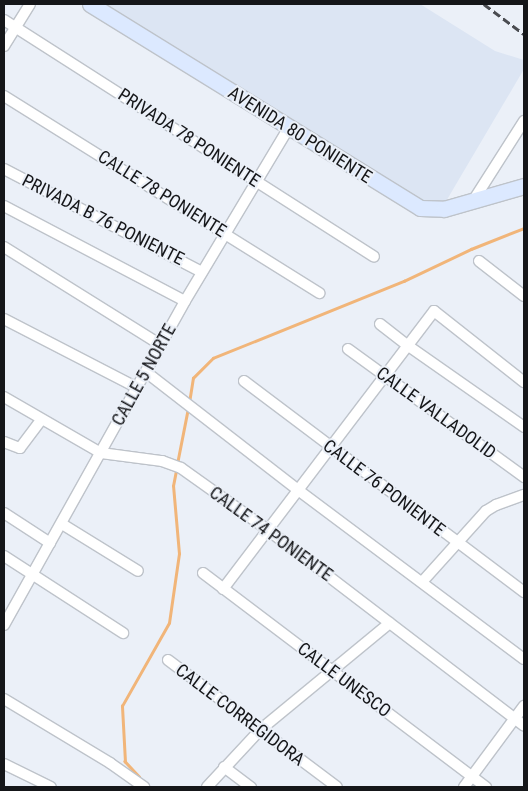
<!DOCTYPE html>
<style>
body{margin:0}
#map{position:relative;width:528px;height:791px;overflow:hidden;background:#ebf0f8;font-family:"Roboto Condensed",sans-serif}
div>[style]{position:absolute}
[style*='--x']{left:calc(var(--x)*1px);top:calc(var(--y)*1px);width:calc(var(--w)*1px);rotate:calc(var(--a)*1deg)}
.built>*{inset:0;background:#dce5f3}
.stream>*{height:2.5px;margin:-1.25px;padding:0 1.25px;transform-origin:1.25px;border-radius:1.25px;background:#f1b579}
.roads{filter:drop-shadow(1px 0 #bec3ca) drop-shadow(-1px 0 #bec3ca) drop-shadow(0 1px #bec3ca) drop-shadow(0 -1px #bec3ca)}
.street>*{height:10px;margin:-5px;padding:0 5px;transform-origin:5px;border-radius:5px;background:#fff}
.secondary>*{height:15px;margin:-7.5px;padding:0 7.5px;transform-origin:7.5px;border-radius:7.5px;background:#dce9ff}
.rail>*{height:2.5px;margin-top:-1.25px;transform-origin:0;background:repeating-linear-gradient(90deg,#4a4c51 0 8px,transparent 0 12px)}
span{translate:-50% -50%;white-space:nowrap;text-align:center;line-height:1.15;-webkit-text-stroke:4px #ebf0f8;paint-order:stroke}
.street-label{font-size:18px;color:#151619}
.frame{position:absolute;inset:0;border:5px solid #151619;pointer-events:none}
</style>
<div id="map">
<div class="built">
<i style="clip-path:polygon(106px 4px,420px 4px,495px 51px,524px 60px,524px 69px,445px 203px,422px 202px)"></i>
</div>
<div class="stream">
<i style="--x:189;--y:403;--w:25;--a:-81"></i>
<i style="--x:193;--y:378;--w:28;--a:-45"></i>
<i style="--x:213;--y:358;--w:206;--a:-22"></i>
<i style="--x:404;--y:281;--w:74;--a:-25.5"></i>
<i style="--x:471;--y:249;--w:57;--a:-21.6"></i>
<i style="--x:177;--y:464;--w:57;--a:-78.9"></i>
<i style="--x:138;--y:779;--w:2;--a:-63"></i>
<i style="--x:139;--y:777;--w:21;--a:-133"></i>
<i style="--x:125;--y:762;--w:56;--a:-93.1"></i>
<i style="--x:122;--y:706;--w:95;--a:-60.5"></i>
<i style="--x:169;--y:623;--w:70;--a:-81.8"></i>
<i style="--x:179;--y:554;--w:68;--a:-95"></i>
<i style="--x:173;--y:486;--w:16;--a:-79"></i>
</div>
<div class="roads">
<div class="street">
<i style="--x:4;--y:20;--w:439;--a:32.6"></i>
<i style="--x:4;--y:46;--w:49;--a:-58.2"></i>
<i style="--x:4;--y:96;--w:372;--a:32"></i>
<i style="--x:4;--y:169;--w:223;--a:27.5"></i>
<i style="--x:473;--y:201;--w:95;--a:-57.5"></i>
<i style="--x:4;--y:206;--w:204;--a:27.7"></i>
<i style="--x:4;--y:247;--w:185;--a:32"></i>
<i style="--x:479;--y:261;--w:57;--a:37.9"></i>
<i style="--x:4;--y:319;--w:148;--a:27.3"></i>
<i style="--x:380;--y:324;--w:34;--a:38"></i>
<i style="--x:407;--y:345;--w:143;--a:35"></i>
<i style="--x:348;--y:349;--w:218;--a:36"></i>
<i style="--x:146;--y:372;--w:192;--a:37.8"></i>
<i style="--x:298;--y:490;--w:282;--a:36.8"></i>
<i style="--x:244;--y:381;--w:351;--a:37"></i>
<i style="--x:4;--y:397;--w:112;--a:30"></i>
<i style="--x:101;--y:453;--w:62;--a:7.5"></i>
<i style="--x:162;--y:461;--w:20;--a:20"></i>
<i style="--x:181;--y:468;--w:107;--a:35.5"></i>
<i style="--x:268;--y:530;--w:322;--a:37.4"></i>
<i style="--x:4;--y:442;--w:17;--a:21"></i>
<i style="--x:20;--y:448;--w:35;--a:-53"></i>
<i style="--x:4;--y:513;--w:55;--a:33.1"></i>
<i style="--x:62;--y:524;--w:89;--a:31.7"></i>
<i style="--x:4;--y:556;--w:142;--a:32.9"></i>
<i style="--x:203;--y:573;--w:355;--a:37.1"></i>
<i style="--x:422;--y:582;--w:96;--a:-48"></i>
<i style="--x:486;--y:511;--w:12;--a:-31"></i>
<i style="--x:496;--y:505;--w:30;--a:-20"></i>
<i style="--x:223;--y:589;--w:349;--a:-52.8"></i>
<i style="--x:434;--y:311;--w:115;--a:38.3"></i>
<i style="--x:4;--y:625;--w:371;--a:-60.8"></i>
<i style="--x:185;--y:301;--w:203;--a:-59.1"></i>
<i style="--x:168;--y:660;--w:211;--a:36.9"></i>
<i style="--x:4;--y:699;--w:124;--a:31.1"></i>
<i style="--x:110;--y:763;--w:42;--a:35.2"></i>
<i style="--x:4;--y:764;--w:52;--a:26.1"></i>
<i style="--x:224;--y:767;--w:34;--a:37"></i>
<i style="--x:207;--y:787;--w:78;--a:-47.1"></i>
<i style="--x:260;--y:730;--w:168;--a:-39.5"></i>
<i style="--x:464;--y:787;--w:101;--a:-53.5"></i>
</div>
<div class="secondary">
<i style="--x:90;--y:4;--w:388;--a:31.7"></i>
<i style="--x:420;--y:208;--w:24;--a:2"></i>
<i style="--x:444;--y:209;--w:83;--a:-16"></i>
</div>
</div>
<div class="rail">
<i style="--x:484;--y:4;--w:50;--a:36.9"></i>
</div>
<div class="street-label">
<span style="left:300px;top:135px;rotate:32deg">AVENIDA 80 PONIENTE</span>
<span style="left:189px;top:138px;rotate:33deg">PRIVADA 78 PONIENTE</span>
<span style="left:162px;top:194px;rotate:32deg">CALLE 78 PONIENTE</span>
<span style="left:103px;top:220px;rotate:27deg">PRIVADA B 76 PONIENTE</span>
<span style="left:144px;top:375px;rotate:-61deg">CALLE 5 NORTE</span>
<span style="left:436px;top:413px;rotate:36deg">CALLE VALLADOLID</span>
<span style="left:384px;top:488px;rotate:37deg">CALLE 76 PONIENTE</span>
<span style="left:271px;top:534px;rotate:36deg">CALLE 74 PONIENTE</span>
<span style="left:344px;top:680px;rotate:37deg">CALLE UNESCO</span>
<span style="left:240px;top:715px;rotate:37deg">CALLE CORREGIDORA</span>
</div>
<div class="frame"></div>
</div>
